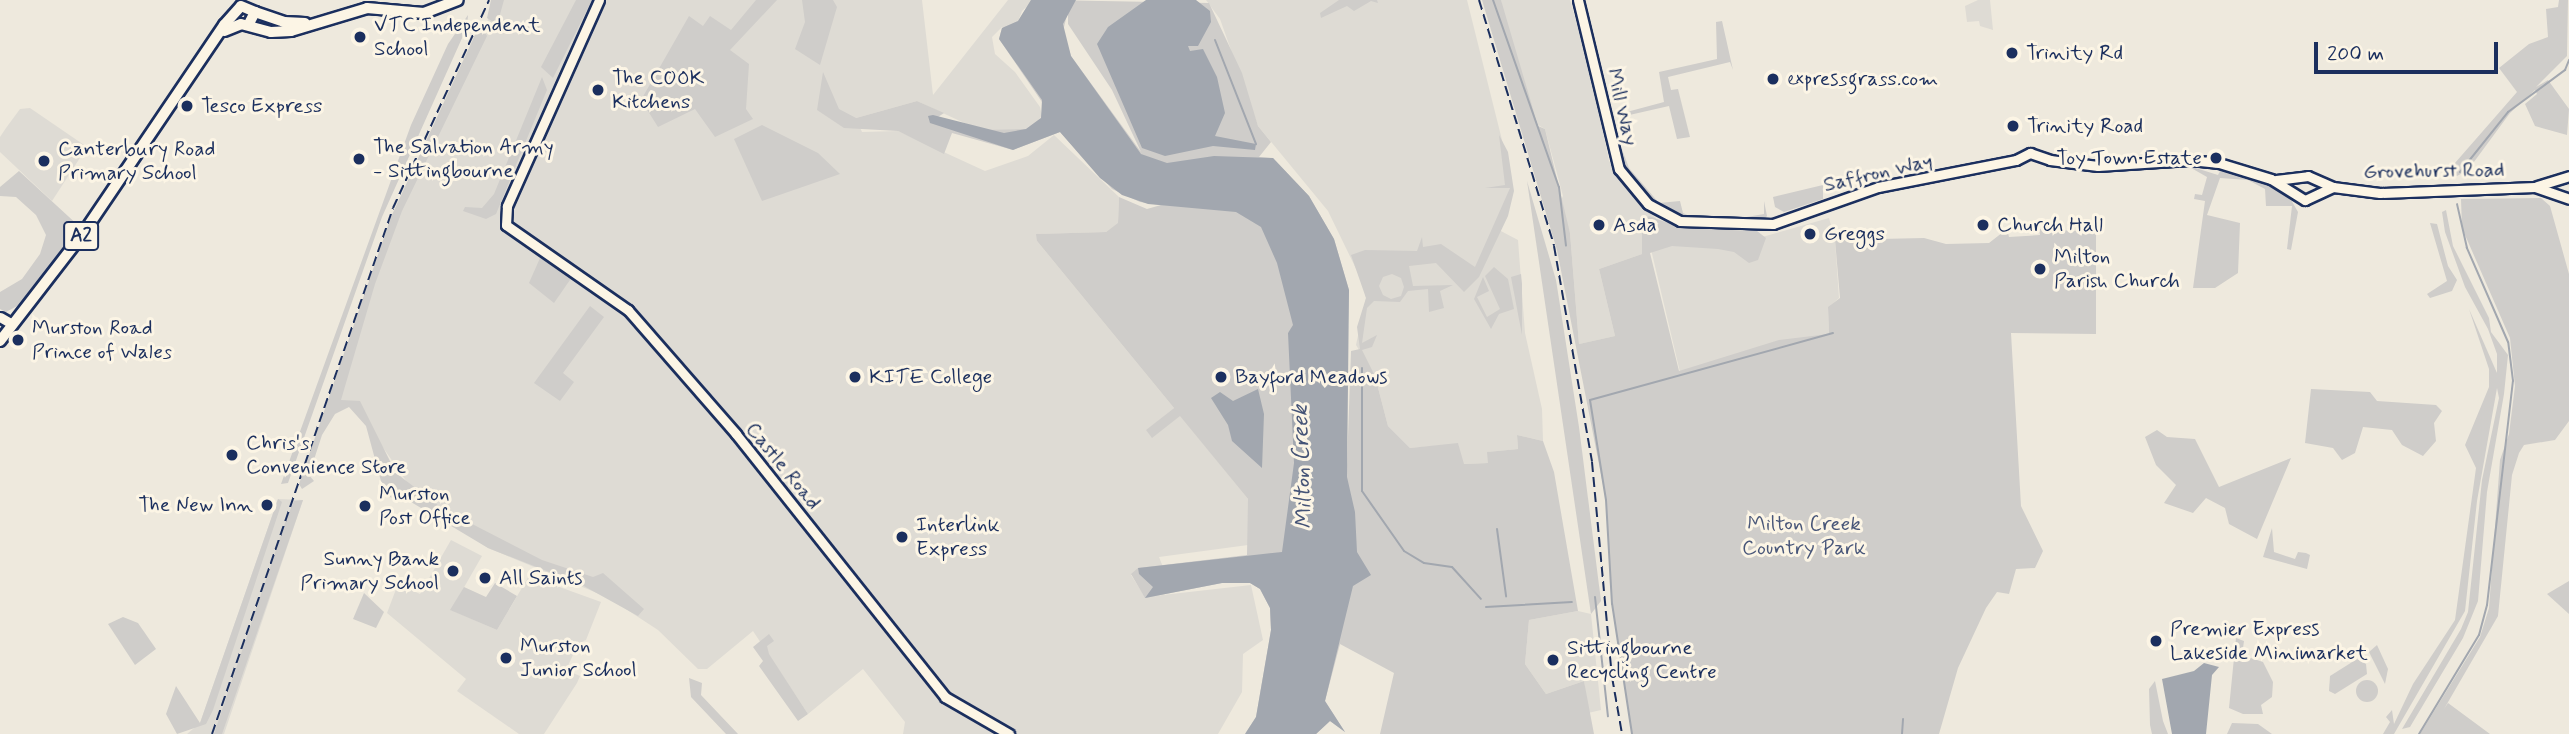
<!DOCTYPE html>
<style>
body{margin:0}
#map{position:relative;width:2569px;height:734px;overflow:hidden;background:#eee9dd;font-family:Mynerve,sans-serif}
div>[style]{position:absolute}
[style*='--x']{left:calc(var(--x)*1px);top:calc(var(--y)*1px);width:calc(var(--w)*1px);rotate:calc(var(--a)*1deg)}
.built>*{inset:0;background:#dedbd4}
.green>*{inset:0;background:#cfcdca}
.round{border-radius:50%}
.water>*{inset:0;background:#a2a7af}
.stream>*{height:2px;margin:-1px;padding:0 1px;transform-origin:1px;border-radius:1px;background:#a2a7af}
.roads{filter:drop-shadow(2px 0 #1b2f5e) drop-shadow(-2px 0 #1b2f5e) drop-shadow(0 2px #1b2f5e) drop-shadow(0 -2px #1b2f5e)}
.secondary>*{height:9px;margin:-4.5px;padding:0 4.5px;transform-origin:4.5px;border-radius:4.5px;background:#fcf5e5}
.primary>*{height:10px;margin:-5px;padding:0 5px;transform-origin:5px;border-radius:5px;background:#fcf5e5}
.rail>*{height:2px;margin-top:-1px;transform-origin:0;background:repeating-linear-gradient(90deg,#1b2f5e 0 10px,transparent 0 15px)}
.dots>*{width:19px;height:19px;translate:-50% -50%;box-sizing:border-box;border:4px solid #fcf5e5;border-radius:50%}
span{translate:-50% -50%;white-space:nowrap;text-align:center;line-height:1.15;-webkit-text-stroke:6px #fcf5e5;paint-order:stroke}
.shield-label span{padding:2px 5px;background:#fcf5e5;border:2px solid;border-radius:5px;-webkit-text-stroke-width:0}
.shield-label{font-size:19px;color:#1b2f5e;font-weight:700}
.poi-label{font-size:21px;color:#1b2f5e}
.left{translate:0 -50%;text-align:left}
.right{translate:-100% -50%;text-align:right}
.street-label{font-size:21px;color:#1b2f5e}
.park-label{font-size:21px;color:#485679}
.water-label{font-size:23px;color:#445376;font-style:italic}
.scale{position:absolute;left:2314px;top:42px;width:184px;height:32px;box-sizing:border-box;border:4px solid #1b2f5e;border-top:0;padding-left:9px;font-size:21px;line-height:24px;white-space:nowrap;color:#1b2f5e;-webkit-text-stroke:5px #fcf5e5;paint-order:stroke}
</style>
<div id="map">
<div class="built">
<i style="clip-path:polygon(500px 0,922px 0,933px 95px,1008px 0,1034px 0,1022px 11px,1016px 27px,1002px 27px,992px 37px,995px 54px,1015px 72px,1040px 107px,1042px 116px,1024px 137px,990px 135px,917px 101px,856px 118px,862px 132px,898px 131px,985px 171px,1028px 156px,1054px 135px,1119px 197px,1118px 224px,1106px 232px,1037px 234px,1037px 241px,1174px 408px,1147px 430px,1152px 437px,1180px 415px,1248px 499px,1248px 545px,1159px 557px,1163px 567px,1131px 575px,1145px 597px,1251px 585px,1263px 640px,1243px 654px,1242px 692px,1218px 734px,903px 734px,905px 722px,863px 669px,808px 714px,753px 631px,707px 669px,698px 669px,658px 630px,609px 598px,488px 548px,420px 501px,355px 407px,330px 397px,394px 221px,475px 41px)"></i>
<i style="clip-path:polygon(1206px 0,1467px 0,1509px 168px,1510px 190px,1497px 229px,1518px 240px,1525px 333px,1542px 409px,1543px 441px,1517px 435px,1518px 449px,1488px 452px,1488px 463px,1463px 464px,1458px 444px,1410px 448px,1388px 426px,1375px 376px,1356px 345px,1366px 298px,1362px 281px,1328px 211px,1258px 126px,1220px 19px)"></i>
<i style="clip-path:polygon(1501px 0,1570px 0,1590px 69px,1609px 161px,1638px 203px,1656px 218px,1642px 254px,1599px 269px,1615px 336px,1579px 344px,1570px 233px,1560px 202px,1563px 196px,1545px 129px,1538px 125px,1503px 19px)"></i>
<i style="clip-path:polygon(1978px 0,1990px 0,1993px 30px,1980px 26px,1979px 21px,1967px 22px,1965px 6px)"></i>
<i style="clip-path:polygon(30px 108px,87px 147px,52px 201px,0 152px,0 137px,6px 128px,20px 109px)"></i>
<i style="clip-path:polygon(1829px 218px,1835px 240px,1839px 298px,1828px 308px,1829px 334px,1680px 372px,1650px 245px,1676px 232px,1755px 239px)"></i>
<i style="clip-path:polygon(278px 499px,303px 500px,224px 734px,187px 734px,200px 723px)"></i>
<i style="clip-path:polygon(451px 540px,482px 556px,451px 610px,497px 630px,529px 576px,601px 602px,586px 640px,578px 644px,566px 670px,580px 676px,577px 683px,544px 734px,519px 734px,457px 691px,466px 679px,387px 613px,398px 584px,420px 594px)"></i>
<i style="clip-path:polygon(1578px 611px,1591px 614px,1601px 710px,1588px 713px,1584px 681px,1546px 694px,1525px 664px,1529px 620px)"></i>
</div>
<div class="green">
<i style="clip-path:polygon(491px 0,504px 0,499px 18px,506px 30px,487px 18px)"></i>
<i style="clip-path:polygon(576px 0,592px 0,553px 78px,541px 67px)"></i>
<i style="clip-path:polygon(756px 0,777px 0,730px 50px,749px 64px,746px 109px,753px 119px,715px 137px,695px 109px,658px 127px,641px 100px,689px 16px,703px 26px,710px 16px,731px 30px)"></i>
<i style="clip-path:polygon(802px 0,833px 0,837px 7px,820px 65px,795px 49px,805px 22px)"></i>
<i style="clip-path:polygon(1031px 0,1104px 164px,1241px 176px,1304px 320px,1288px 333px,1298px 330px,1313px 657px,1245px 734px,1256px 717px,1271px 630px,1270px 608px,1260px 589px,1250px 583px,1222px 583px,1145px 598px,1131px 574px,1138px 568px,1247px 555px,1248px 499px,1180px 416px,1152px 438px,1146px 430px,1174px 408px,1037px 241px,1036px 234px,1106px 232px,1118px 223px,1119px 197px,1147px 209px,1161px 205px,1140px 202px,1112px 189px,1060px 132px,1013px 150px,952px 133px,944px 154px,898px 131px,844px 128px,817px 110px,823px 72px,839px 109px,856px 118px,917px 101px,944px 113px,938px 117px,981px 130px,1026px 129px,1041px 118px,1044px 105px,999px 39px,1002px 28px,1018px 21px)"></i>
<i style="clip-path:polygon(evenodd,1048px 0,1209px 3px,1242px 73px,1258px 126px,1271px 142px,1259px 157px,1273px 158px,1309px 196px,1334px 239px,1349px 290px,1347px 359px,1300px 233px,1113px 167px,1048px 0,1068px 11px,1068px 24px,1112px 90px,1141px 152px,1071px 56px,1063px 31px,1068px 11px)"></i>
<i style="clip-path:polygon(1339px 0,1377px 0,1378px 3px,1371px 1px,1354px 11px,1347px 6px,1321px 18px,1320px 13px)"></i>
<i style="clip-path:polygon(1482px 0,1501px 0,1538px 126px,1545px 129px,1570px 233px,1579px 344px,1615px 336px,1599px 269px,1642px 254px,1642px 222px,1649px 216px,1682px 228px,1757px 231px,1766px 238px,1758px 260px,1749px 263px,1734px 252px,1718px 249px,1672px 246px,1650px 253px,1679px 371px,1779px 340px,1829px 334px,1828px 307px,1840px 298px,1835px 240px,1924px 238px,1946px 244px,1989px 243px,2007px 229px,2009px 237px,2040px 235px,2039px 229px,2096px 232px,2096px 334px,2011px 333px,2021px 506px,2043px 551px,2035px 568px,2016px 569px,2009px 594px,1997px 592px,1986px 608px,1958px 668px,1939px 734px,1632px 734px,1612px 604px,1606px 500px,1557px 250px)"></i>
<i style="clip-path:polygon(2559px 0,2568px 0,2567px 56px,2536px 87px,2548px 80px,2569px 109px,2567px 135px,2535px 126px,2525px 104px,2537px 94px,2535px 90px,2510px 113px,2468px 170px,2457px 176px,2448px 171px,2517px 92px,2499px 68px,2529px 44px,2548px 37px,2546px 9px,2558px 7px)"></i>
<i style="clip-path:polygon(468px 15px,467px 27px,382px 217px,288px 483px,281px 484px,411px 125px,448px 44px)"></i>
<i style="clip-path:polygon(1722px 21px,1733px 70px,1730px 62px,1668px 77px,1671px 90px,1678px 89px,1690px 137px,1677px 139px,1669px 106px,1625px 116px,1628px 145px,1623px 113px,1664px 102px,1659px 72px,1717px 59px,1716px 22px)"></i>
<i style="clip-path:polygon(480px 24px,487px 36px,402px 211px,375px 284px,341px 400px,360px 401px,396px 473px,443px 509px,542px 560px,593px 577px,603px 573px,644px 609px,638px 616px,582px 585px,488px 548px,411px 502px,385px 496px,366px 426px,349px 407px,335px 414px,322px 435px,309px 475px,314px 481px,302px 489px,299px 484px,391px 217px)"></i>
<i style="clip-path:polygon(542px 77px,547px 90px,496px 214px,486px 219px,463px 211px,465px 207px,482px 208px,494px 194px)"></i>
<i style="clip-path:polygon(1609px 115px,1629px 168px,1659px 203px,1680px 201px,1683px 213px,1694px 218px,1735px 219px,1764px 214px,1764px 201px,1767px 216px,1764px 220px,1689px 218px,1650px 200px,1622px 163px)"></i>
<i style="clip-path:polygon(762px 125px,818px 153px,840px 174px,762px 201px,734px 139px)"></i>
<i style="clip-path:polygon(evenodd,1499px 135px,1508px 152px,1514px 191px,1508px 216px,1479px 277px,1464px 292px,1436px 263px,1409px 266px,1413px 286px,1453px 285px,1440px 291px,1444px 308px,1429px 312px,1428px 289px,1408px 291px,1400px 302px,1374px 301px,1367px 308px,1362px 343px,1377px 335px,1372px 347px,1362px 350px,1375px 376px,1388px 426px,1410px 448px,1458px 443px,1464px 464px,1488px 463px,1487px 452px,1518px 449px,1517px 435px,1543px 441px,1554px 472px,1578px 611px,1529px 620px,1525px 664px,1546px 694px,1584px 681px,1594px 734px,1380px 734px,1394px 673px,1340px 644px,1325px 701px,1345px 732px,1330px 721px,1316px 734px,1285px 734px,1346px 459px,1347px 465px,1351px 351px,1360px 349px,1357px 327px,1366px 298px,1351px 255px,1365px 250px,1417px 251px,1422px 237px,1423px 247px,1441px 244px,1475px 267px,1510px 188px,1485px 188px,1505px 185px,1499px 135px,1392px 274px,1401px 278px,1404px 287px,1401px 296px,1391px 299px,1383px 295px,1379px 286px,1383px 277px,1392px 274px)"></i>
<i style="clip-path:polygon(2186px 165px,2218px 175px,2220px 171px,2264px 179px,2286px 191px,2298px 212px,2291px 250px,2287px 249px,2292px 206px,2266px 206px,2265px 189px,2248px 180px,2220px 178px,2207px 215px,2240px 223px,2238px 273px,2215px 288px,2193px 288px,2205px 201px,2194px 199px,2195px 194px,2202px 195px,2207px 177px)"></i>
<i style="clip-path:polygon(19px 171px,81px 228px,19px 305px,6px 312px,0 309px,0 292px,22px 279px,40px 254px,46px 235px,36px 215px,16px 197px,0 196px,0 187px)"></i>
<i style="clip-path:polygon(1527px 181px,1556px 280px,1579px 427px,1601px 601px,1591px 614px)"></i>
<i style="clip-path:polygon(1823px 185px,1823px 199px,1784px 212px,1775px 207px,1773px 197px)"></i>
<i style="clip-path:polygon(2541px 198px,2550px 206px,2569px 274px,2569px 421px,2555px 440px,2524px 445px,2519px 453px,2512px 475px,2498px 616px,2444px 709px,2448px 703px,2490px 734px,2420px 734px,2480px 637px,2489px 608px,2500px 460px,2509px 434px,2515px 386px,2510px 338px,2462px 228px,2461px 199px)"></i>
<i style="clip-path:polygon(2446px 210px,2453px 246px,2489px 318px,2491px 332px,2508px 355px,2504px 394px,2487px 492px,2478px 601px,2463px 638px,2410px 727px,2402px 729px,2461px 629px,2468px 612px,2482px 480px,2499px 398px,2497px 388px,2477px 501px,2465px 611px,2394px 734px,2383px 734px,2390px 722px,2386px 717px,2392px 710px,2394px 724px,2413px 684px,2455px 620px,2476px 468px,2465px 445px,2489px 387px,2489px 369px,2469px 309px,2497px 373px,2497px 354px,2488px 329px,2465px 287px,2445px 232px,2442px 212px)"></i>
<i style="clip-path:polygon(2430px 223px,2437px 224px,2448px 266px,2457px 280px,2452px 291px,2430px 298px,2427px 294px,2447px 281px)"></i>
<i style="clip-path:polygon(540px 258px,572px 277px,554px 303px,529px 283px)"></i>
<i style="clip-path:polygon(1494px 267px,1508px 279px,1514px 309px,1499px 314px,1491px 329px,1474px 299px,1483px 277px,1489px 291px,1477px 297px,1487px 317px,1500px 309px,1485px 276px)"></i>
<i style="clip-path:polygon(1521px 274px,1522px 284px,1522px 335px,1511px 277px)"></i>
<i style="clip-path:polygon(590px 306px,604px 317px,563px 373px,574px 382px,560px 401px,534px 383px)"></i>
<i style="clip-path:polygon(2311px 389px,2370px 392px,2377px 401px,2436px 405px,2442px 411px,2434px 423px,2436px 441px,2423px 456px,2402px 445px,2392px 430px,2363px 427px,2355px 453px,2342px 460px,2333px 448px,2305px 443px)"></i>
<i style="clip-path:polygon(2157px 430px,2167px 437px,2195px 439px,2219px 487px,2291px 458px,2257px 539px,2229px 524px,2225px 508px,2206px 498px,2193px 513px,2164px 503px,2176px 485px,2156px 465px,2145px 437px)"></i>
<i style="clip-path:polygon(278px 499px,282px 502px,213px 710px,206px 724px,177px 734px,166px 714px,176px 686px,200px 723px)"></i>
<i style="clip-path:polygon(303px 500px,222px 734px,214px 734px,286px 520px,294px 501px)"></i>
<i style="clip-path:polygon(2272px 528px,2274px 552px,2295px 559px,2298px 552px,2306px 553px,2310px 555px,2307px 569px,2263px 557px)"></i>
<i style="clip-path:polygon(2569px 581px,2569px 614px,2547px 594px)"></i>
<i style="clip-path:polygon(495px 583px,517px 596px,497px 630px,450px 610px,464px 587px,486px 597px)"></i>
<i style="clip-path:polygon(364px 593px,384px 612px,376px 628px,353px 619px)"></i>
<i style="clip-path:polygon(123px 617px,138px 623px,156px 649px,135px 665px,108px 624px)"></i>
<i style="clip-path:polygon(769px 634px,774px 641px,767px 646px,769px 654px,808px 714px,798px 721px,759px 666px,763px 661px,753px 647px)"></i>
<i style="clip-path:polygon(2236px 638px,2244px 641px,2242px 655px,2263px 662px,2273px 682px,2272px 697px,2261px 705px,2263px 714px,2243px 714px,2229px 708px)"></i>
<i style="clip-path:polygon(2377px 645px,2388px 669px,2385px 684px,2369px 652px)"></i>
<i style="clip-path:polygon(2357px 659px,2366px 664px,2367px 674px,2335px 694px,2329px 691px,2330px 676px)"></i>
<i style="clip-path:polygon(689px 678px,702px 683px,701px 695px,738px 734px,726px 734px,691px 697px)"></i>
<i class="round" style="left:2356px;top:680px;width:22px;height:22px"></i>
<i style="clip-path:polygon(2155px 681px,2163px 721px,2168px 734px,2152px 734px,2150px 725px,2149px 689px)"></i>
<i style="clip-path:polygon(2232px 723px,2258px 724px,2272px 734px,2227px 734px)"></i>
</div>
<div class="water">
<i style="clip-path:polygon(1031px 0,1076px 0,1063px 24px,1071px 56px,1141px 154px,1167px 163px,1214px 156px,1273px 158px,1309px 196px,1334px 239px,1349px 290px,1347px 477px,1355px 512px,1357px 552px,1371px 575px,1353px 586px,1325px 701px,1345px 732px,1330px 721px,1316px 734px,1245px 734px,1256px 717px,1271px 630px,1270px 608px,1260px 589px,1250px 583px,1222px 583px,1145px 598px,1153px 587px,1139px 574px,1138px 568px,1282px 552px,1294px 463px,1288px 333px,1293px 325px,1277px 263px,1261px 227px,1236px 212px,1148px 204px,1122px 195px,1100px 178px,1060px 132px,1013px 150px,930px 123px,928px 116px,933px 115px,1004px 133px,1026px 129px,1041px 118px,1042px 100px,999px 39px,1002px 28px,1018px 21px)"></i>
<i style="clip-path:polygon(1146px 0,1196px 0,1210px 11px,1211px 22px,1198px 46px,1188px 46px,1190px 51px,1203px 49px,1217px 77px,1225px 113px,1215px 136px,1256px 144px,1255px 150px,1213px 146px,1165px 156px,1142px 148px,1097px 44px,1108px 27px)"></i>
<i style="clip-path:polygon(1258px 389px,1264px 414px,1262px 468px,1232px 441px,1228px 425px,1211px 398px,1220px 392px,1233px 401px)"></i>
<i style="clip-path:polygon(2204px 663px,2219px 667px,2212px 675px,2206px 734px,2172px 734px,2162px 679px,2194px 671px)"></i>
</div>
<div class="stream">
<i style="--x:1493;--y:0;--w:198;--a:70.6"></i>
<i style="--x:1559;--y:187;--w:59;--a:83.2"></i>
<i style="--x:1215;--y:40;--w:112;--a:68.5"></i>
<i style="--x:2460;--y:172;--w:77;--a:-51.3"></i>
<i style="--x:2508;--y:112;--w:71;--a:-36.4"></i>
<i style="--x:2565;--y:70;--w:11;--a:-68"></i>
<i style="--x:1362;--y:368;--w:123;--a:90"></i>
<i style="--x:1362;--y:491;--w:73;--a:55"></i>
<i style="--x:1404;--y:551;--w:23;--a:31"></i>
<i style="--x:1424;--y:563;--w:28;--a:8"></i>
<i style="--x:1452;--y:567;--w:43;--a:47.8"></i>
<i style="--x:1497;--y:529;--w:68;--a:82.3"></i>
<i style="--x:1595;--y:597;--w:120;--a:83.8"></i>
<i style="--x:1486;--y:607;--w:86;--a:-3.3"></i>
<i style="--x:1632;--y:734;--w:132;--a:-98.7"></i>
<i style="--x:1612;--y:604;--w:104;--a:-93.3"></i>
<i style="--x:1606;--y:500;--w:101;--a:-99.1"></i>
<i style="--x:1590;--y:400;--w:252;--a:-15.4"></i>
<i style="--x:1902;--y:734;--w:15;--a:-86"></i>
<i style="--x:2419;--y:734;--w:116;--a:-58.8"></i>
<i style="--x:2479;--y:635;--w:31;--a:-75"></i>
<i style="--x:2487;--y:605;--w:226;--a:-83.4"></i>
<i style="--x:2513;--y:381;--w:39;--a:-97"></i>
<i style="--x:2508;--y:342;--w:103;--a:-113.6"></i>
<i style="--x:2467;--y:248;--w:45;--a:-102.8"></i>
</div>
<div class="roads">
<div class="secondary">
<i style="--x:599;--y:0;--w:226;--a:114.1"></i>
<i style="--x:507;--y:206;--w:19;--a:93"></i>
<i style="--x:506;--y:225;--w:149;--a:34.9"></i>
<i style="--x:628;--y:310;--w:164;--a:48.9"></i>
<i style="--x:736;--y:434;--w:336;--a:51.5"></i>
<i style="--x:945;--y:697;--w:74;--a:30"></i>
<i style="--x:1578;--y:0;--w:174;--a:76.4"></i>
<i style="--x:1619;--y:169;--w:45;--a:50.4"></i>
<i style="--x:1648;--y:204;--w:36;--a:28"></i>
<i style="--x:1680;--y:221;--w:93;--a:1.8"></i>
<i style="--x:1773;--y:224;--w:111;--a:-19.4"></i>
<i style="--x:1878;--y:187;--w:141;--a:-11.1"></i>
<i style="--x:2016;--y:160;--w:16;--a:-27"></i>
<i style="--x:2030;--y:153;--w:21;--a:19"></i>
<i style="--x:2050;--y:160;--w:48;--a:7.1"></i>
<i style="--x:2098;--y:166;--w:92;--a:-3.7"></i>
<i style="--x:2190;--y:160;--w:29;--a:6"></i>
<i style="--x:2219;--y:163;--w:54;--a:17.1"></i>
<i style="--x:2271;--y:179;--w:40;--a:32"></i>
<i style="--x:2305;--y:200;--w:31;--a:-25"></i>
<i style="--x:2276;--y:180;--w:32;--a:-7"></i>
<i style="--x:2308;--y:176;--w:27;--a:24"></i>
<i style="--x:2333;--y:187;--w:47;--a:7.3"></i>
<i style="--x:2380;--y:193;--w:155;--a:-2.2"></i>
<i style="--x:2535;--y:187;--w:36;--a:19"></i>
<i style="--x:2537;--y:186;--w:34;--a:-17"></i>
<i style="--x:0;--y:317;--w:14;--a:30"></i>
</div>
<div class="primary">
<i style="--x:255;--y:12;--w:31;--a:19"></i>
<i style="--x:284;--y:22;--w:21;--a:3"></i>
<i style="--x:224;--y:31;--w:18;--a:-22"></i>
<i style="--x:241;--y:24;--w:31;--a:15"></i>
<i style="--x:271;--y:32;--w:20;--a:-3"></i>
<i style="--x:291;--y:31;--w:79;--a:-16.8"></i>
<i style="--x:367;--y:8;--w:57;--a:5"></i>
<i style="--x:424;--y:13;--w:36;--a:-21"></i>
<i style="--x:0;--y:341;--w:134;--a:-52.3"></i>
<i style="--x:82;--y:235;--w:254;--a:-55.9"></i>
<i style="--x:224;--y:25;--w:25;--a:-48"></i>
<i style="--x:241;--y:6;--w:15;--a:23"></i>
<i style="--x:255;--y:12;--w:13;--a:117"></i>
</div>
</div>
<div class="rail">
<i style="--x:1479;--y:0;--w:257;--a:73"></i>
<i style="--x:1554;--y:246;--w:219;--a:80"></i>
<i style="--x:1592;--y:462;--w:216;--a:84.7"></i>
<i style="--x:1612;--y:677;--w:58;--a:80"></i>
<i style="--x:212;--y:734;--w:556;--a:-71.01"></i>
<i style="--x:393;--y:208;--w:229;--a:-65.2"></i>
</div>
<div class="dots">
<i style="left:360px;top:37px;background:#1b2f5e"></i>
<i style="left:2012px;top:53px;background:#1b2f5e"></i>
<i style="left:1773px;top:79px;background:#1b2f5e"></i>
<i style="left:598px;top:90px;background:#1b2f5e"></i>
<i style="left:187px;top:106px;background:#1b2f5e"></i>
<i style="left:2013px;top:126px;background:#1b2f5e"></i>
<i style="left:2216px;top:158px;background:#1b2f5e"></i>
<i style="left:359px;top:159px;background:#1b2f5e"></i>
<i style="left:44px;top:161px;background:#1b2f5e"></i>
<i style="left:1599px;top:225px;background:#1b2f5e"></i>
<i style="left:1983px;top:225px;background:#1b2f5e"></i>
<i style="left:1810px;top:234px;background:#1b2f5e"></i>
<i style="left:2040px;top:269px;background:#1b2f5e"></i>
<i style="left:18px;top:340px;background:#1b2f5e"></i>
<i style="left:855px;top:377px;background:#1b2f5e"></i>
<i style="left:1221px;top:377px;background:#1b2f5e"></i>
<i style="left:232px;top:455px;background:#1b2f5e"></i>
<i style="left:267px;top:505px;background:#1b2f5e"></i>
<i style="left:365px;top:506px;background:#1b2f5e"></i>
<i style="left:902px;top:537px;background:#1b2f5e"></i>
<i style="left:453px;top:571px;background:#1b2f5e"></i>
<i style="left:485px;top:578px;background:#1b2f5e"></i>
<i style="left:2156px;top:641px;background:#1b2f5e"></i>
<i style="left:506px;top:658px;background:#1b2f5e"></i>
<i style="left:1553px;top:660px;background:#1b2f5e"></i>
</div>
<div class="shield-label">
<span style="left:81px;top:236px">A2</span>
</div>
<div class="poi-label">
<span class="left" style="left:374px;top:37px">VTC Independent<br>School</span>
<span class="left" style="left:2026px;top:53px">Trinity Rd</span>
<span class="left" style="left:612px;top:90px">The COOK<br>Kitchens</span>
<span class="left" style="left:1787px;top:79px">expressgrass.com</span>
<span class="left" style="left:201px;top:106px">Tesco Express</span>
<span class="left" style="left:2027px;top:126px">Trinity Road</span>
<span class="left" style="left:373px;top:159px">The Salvation Army<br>- Sittingbourne</span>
<span class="left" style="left:58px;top:161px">Canterbury Road<br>Primary School</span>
<span class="right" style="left:2202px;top:158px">Toy Town Estate</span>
<span class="left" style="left:1613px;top:225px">Asda</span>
<span class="left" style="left:1997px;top:225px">Church Hall</span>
<span class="left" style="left:1824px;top:234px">Greggs</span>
<span class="left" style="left:2054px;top:269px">Milton<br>Parish Church</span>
<span class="left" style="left:32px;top:340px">Murston Road<br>Prince of Wales</span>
<span class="left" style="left:869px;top:377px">KITE College</span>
<span class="left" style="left:1235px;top:377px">Bayford Meadows</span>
<span class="left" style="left:246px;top:455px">Chris's<br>Convenience Store</span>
<span class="left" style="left:379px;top:506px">Murston<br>Post Office</span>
<span class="right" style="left:253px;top:505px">The New Inn</span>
<span class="left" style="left:916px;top:537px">Interlink<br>Express</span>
<span class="right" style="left:439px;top:571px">Sunny Bank<br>Primary School</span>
<span class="left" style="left:499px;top:578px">All Saints</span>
<span class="left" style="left:2170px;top:641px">Premier Express<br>Lakeside Minimarket</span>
<span class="left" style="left:520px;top:658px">Murston<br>Junior School</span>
<span class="left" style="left:1567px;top:660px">Sittingbourne<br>Recycling Centre</span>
</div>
<div class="street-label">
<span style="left:1622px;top:107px;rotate:77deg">Mill Way</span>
<span style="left:2434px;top:171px;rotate:-1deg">Grovehurst Road</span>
<span style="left:1878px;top:173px;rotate:-13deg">Saffron Way</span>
<span style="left:783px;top:466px;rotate:51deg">Castle Road</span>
</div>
<div class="park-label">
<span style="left:1804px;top:536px">Milton Creek<br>Country Park</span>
</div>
<div class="water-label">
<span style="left:1303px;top:467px;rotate:-92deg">Milton Creek</span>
</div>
<div class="scale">200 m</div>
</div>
